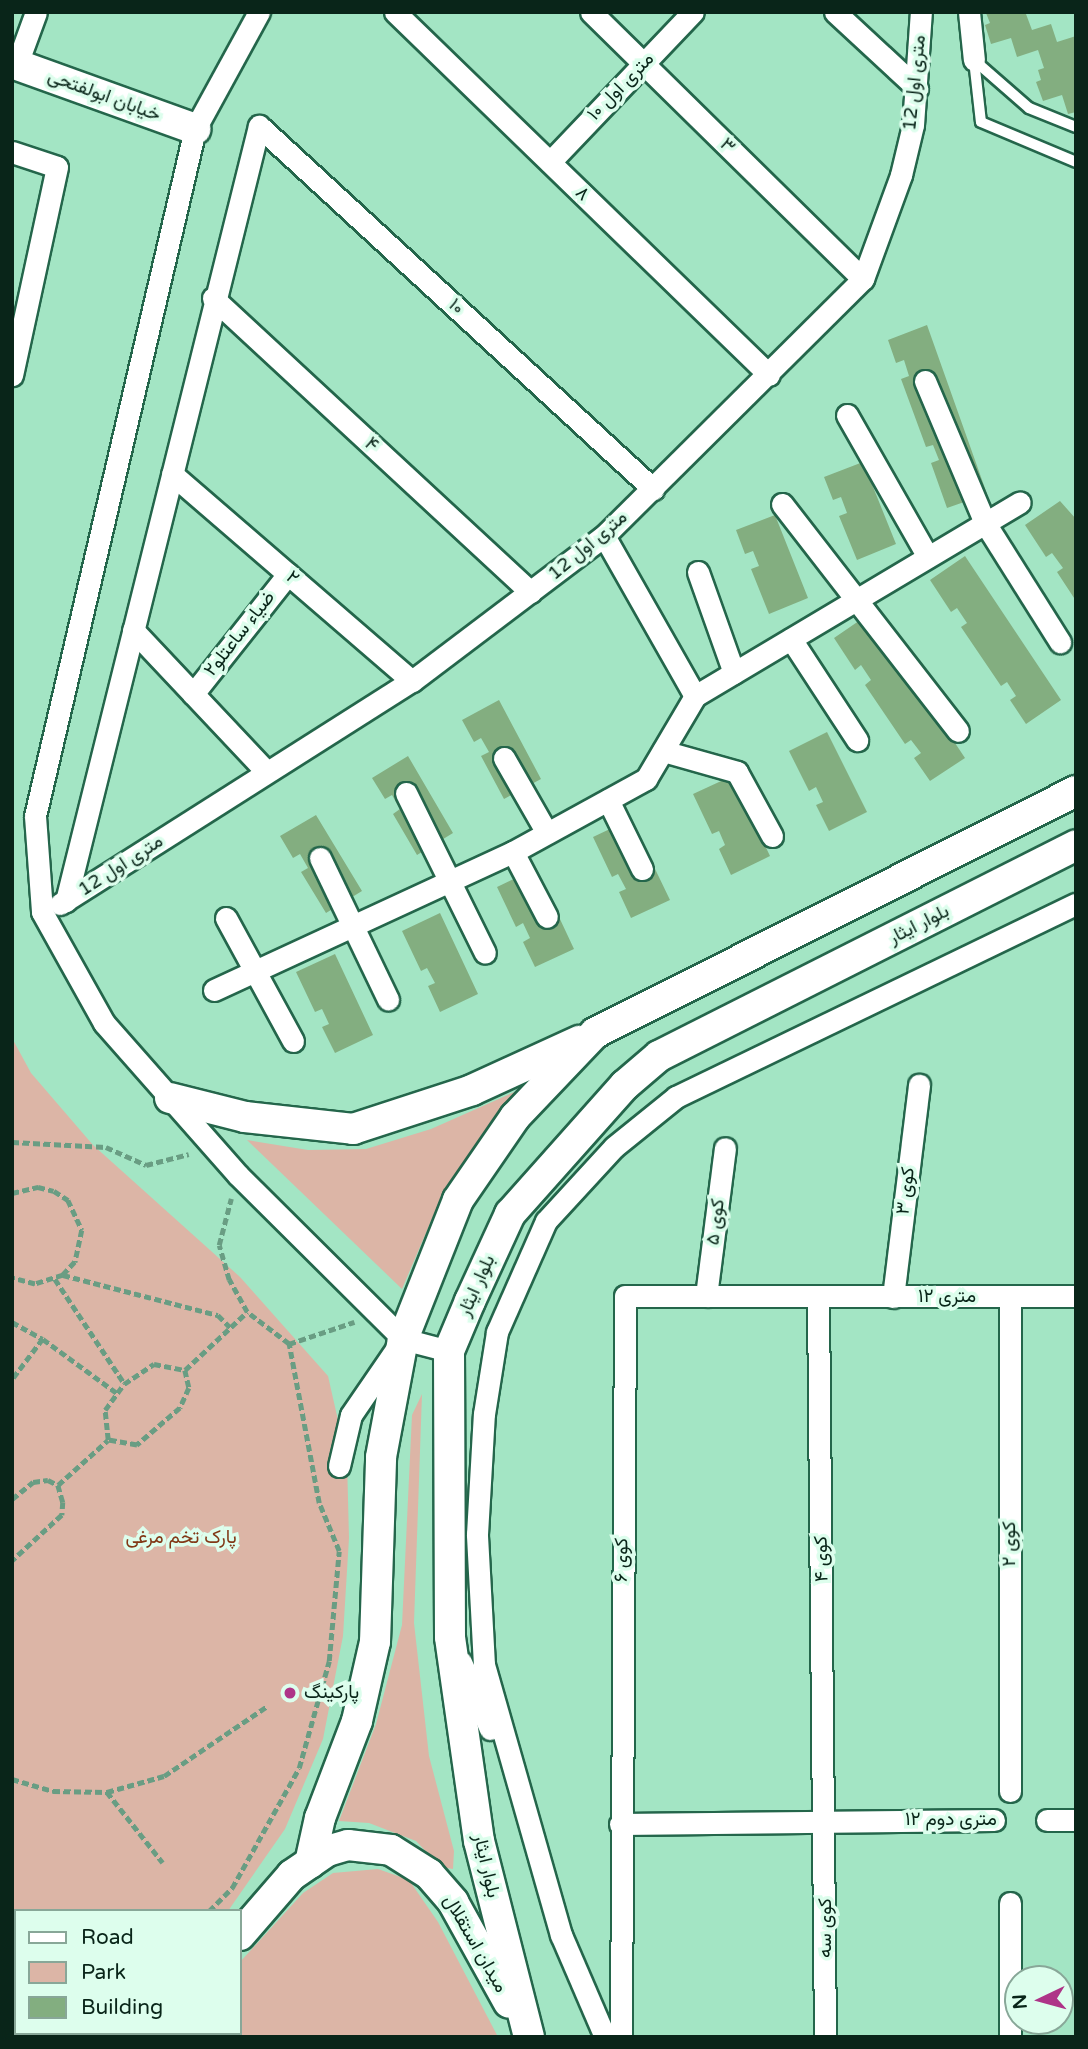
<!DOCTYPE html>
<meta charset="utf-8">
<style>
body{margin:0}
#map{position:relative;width:1088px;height:2049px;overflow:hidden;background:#a3e5c4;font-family:"Varela Round",Vazirmatn,sans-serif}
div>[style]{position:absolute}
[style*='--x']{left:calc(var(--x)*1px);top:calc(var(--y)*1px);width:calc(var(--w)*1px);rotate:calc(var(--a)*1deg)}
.green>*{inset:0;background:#dcb5a6}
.building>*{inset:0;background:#83ae80}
.path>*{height:4.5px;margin-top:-2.25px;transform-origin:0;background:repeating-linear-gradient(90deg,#699d83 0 7px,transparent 0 10.5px)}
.roads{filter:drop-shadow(2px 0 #24664b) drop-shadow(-2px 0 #24664b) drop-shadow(0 2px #24664b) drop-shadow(0 -2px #24664b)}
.lane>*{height:10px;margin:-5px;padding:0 5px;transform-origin:5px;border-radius:5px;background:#fff}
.street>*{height:21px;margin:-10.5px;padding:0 10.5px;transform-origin:10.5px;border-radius:10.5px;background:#fff}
.secondary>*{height:30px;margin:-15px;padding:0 15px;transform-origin:15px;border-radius:15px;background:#fff}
.dots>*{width:19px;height:19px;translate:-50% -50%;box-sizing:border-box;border:4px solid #ddfeed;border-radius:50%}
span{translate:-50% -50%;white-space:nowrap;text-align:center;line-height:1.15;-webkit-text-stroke:7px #ddfeed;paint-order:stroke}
.street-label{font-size:19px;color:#092519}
.park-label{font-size:19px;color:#813816}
.poi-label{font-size:19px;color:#092519}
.left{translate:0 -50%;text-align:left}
.frame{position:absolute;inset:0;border:14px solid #092519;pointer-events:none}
.legend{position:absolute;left:14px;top:1909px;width:228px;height:126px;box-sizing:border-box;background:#ddfeed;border:2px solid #88a798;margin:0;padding:9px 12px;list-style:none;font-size:21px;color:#092519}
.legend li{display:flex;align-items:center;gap:14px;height:35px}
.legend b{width:35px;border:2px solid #88a798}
.north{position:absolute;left:1004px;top:1965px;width:70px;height:70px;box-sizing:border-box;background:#ddfeed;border:2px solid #88a798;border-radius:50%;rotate:265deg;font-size:19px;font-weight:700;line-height:28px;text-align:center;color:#092519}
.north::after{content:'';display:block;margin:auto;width:24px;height:32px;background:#ae3488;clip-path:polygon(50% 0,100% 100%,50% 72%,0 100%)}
</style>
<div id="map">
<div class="green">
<i style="clip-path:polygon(12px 1038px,31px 1073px,93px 1145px,240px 1277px,328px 1376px,347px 1460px,349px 1538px,343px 1636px,323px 1739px,285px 1829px,228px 1911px,16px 1911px,16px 2033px,24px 2033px,14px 2037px)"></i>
<i style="clip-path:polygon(528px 1086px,484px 1135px,440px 1200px,402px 1289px,247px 1140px,308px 1150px,366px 1149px,431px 1129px)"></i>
<i style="clip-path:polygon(422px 1394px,414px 1623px,429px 1756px,454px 1851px,453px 1869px,441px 1867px,416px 1841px,369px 1823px,339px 1821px,376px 1724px,402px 1625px,412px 1415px)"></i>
<i style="clip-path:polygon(378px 1869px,409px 1880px,438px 1922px,498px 2037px,172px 2037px,240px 2033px,240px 1962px,303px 1893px,333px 1873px)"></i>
</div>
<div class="building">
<i style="clip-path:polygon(1031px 12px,1026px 14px,1032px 30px,1051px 24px,1057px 42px,1076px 36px,1076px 112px,1068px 114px,1062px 95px,1043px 101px,1036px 82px,1041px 80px,1038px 70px,1044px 68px,1038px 50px,1017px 57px,1011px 38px,991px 44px,985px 25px,990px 23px,986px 13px)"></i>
<i style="clip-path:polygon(927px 325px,987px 494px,947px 508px,931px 463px,939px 460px,933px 445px,926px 447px,901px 379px,909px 376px,904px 360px,896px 363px,888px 340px)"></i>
<i style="clip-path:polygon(863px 462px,896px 544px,857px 560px,839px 516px,847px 513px,841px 497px,833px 500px,824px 477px)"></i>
<i style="clip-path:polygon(1060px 501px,1076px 519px,1076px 601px,1057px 572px,1063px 568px,1052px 553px,1046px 557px,1025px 525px)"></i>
<i style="clip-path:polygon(775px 515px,808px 598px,769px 614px,751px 569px,759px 566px,753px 551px,745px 554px,736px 530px)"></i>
<i style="clip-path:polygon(965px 556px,1061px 700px,1026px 724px,1010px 700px,1016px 696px,1007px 682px,1001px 686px,961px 627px,967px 623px,957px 608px,951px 612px,930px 580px)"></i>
<i style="clip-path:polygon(869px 614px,965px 758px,930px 781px,914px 758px,921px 753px,911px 740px,905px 744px,865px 685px,871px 680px,861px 665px,855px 670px,834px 638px)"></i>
<i style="clip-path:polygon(499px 700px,541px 779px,504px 799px,481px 756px,489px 752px,481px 738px,474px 742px,462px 720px)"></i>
<i style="clip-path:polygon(827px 732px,867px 812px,829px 831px,816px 805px,823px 802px,816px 787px,809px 791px,789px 751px)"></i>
<i style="clip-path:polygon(408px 756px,453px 833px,417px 855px,393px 814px,400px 809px,392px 795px,385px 799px,372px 778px)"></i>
<i style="clip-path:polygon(732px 776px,770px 856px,731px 875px,719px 849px,725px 845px,719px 831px,712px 834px,693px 794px)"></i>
<i style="clip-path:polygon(316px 815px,362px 891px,326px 913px,301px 872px,308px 868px,300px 854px,293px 858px,280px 836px)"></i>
<i style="clip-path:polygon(631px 819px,670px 900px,631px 918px,619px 892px,626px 889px,618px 874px,612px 877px,593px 837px)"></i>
<i style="clip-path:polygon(536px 868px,574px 949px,535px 967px,523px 942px,530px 938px,523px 923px,516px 927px,497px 887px)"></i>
<i style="clip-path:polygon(440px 913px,478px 994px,440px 1012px,428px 986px,435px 983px,427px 968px,421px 971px,402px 931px)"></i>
<i style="clip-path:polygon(335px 954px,373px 1035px,335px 1053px,322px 1027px,329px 1024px,322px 1009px,315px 1012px,296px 972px)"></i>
</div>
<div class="path">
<i style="--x:12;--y:1142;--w:94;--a:3"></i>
<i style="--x:106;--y:1147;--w:44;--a:24.2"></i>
<i style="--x:146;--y:1165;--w:44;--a:-14.3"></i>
<i style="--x:12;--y:1193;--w:27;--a:-13"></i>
<i style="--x:38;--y:1187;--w:16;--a:14"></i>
<i style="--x:54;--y:1191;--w:17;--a:33"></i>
<i style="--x:68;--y:1200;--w:33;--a:65"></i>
<i style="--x:82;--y:1230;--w:33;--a:102"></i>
<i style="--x:75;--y:1262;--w:18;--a:133"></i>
<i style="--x:63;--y:1275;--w:29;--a:162"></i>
<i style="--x:35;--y:1284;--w:24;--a:-165"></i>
<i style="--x:63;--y:1275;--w:160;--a:14.5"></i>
<i style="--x:218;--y:1315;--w:18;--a:45"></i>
<i style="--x:55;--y:1279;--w:125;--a:56.4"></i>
<i style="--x:12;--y:1322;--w:35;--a:29"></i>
<i style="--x:43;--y:1339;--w:51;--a:127.1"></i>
<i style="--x:43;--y:1339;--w:92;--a:36.1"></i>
<i style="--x:289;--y:1344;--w:69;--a:-18.7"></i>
<i style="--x:154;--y:1364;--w:32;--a:11"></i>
<i style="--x:185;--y:1370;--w:18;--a:77"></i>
<i style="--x:189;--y:1388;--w:22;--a:114"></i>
<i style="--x:180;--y:1408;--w:57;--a:139.3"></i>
<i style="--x:137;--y:1445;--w:29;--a:-170"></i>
<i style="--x:108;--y:1440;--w:30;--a:-96"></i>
<i style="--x:105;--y:1410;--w:32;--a:-54"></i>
<i style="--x:124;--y:1384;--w:36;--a:-34"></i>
<i style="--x:185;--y:1370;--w:85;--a:-43.1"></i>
<i style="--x:247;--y:1312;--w:37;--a:-119"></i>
<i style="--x:229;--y:1280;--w:36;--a:-106"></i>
<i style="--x:219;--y:1245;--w:48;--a:-75.4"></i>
<i style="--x:58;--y:1485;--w:67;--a:-42"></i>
<i style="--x:12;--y:1499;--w:27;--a:-39"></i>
<i style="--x:33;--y:1482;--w:15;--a:-8"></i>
<i style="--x:48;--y:1480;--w:11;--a:27"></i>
<i style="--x:58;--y:1485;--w:18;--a:74"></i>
<i style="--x:63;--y:1502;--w:13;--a:94"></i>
<i style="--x:62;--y:1515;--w:68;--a:137.4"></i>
<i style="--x:12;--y:1779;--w:43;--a:16.3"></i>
<i style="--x:53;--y:1791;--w:54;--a:1.1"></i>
<i style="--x:107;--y:1792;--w:59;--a:-15.7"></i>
<i style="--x:164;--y:1776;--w:123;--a:-34.1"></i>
<i style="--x:107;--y:1792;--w:90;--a:51.7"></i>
<i style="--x:209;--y:1911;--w:33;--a:-45"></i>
<i style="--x:232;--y:1888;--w:137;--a:-60.8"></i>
<i style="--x:299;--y:1768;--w:111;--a:-74.3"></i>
<i style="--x:329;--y:1661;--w:110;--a:-84.8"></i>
<i style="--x:339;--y:1551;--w:52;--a:-112.6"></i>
<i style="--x:319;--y:1503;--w:162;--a:-100.7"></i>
<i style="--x:289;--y:1344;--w:53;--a:-142.7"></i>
<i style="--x:12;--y:2028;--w:4;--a:-14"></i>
</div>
<div class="roads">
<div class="lane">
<i style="--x:974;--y:60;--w:62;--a:83.6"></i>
<i style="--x:981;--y:122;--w:103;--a:22.8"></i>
<i style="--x:974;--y:60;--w:73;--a:41.1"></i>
<i style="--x:1029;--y:108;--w:51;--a:22"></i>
</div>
<div class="street">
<i style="--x:259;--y:12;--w:133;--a:118.7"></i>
<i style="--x:195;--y:129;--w:705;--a:103.11"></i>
<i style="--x:35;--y:816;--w:96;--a:85.8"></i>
<i style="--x:42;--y:912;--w:127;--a:60.8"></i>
<i style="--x:104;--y:1023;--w:203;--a:48.6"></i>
<i style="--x:238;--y:1175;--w:233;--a:44.8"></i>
<i style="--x:403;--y:1339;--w:48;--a:14.6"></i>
<i style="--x:395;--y:12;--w:521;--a:44.14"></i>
<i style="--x:591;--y:12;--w:381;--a:44.5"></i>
<i style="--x:835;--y:12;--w:112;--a:42.8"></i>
<i style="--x:969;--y:12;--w:48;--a:84.1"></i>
<i style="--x:17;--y:64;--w:55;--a:-69.9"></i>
<i style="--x:12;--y:152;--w:47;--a:18.4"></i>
<i style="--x:57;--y:167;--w:213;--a:102.2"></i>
<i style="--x:550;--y:162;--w:207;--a:-46.4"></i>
<i style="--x:213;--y:298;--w:433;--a:42.8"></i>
<i style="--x:925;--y:381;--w:154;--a:67.1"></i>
<i style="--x:985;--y:523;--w:141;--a:57.8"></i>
<i style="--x:847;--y:415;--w:163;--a:60.3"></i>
<i style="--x:172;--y:474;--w:317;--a:40.8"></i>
<i style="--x:782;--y:504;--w:287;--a:52.2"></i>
<i style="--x:698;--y:572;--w:107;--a:70.4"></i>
<i style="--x:133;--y:630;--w:194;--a:46.7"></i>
<i style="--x:791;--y:639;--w:121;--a:56.8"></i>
<i style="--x:193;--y:694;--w:153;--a:-51.6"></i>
<i style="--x:695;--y:696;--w:378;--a:-30.8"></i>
<i style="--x:663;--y:751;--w:77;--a:15.8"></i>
<i style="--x:737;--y:772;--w:73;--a:61.3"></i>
<i style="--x:504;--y:758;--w:86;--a:60.2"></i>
<i style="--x:406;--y:793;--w:178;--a:63.7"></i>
<i style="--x:608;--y:800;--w:77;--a:63.8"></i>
<i style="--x:513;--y:852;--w:73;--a:62.4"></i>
<i style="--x:320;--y:858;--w:157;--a:64.3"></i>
<i style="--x:66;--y:901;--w:799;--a:-76.02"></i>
<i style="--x:259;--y:126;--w:536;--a:42.65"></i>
<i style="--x:60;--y:904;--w:417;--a:-32.4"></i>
<i style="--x:412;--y:681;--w:241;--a:-37.1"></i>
<i style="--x:604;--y:536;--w:365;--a:-44.8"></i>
<i style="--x:863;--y:279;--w:111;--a:-69.9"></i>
<i style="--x:901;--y:175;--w:51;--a:-76.5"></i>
<i style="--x:913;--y:125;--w:113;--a:-86"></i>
<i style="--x:226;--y:918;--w:140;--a:61.4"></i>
<i style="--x:214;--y:990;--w:329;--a:-24.8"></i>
<i style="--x:513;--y:852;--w:152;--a:-28.8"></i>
<i style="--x:646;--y:779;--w:96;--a:-59.4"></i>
<i style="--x:695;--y:696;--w:184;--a:-119.6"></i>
<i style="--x:706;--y:1296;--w:149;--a:-82.7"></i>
<i style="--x:1010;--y:1296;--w:495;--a:90"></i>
<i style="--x:893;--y:1297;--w:214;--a:-83"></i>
<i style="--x:818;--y:1298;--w:739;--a:89.46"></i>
<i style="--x:339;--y:1466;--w:52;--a:-76.8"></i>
<i style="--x:351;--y:1415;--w:85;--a:-55.6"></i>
<i style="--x:461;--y:1662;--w:73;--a:66.6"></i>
<i style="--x:1047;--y:1820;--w:29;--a:0"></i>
<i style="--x:620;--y:1824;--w:374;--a:-0.6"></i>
<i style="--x:605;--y:2037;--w:111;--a:-113.3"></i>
<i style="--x:561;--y:1935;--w:281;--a:-105.9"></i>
<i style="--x:484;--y:1665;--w:131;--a:-93.1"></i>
<i style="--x:477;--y:1534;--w:120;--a:-86.7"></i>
<i style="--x:484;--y:1414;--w:83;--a:-81"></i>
<i style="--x:497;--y:1332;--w:121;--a:-66.2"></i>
<i style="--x:546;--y:1221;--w:100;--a:-47.4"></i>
<i style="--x:614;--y:1147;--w:80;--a:-38.9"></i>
<i style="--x:676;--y:1097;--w:444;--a:-25.8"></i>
<i style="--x:621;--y:2037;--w:741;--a:-89.69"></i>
<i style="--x:625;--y:1296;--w:451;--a:0"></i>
<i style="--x:1010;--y:2037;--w:134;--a:-90"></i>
</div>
<div class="secondary">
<i style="--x:12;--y:63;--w:195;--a:19.8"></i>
<i style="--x:170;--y:1098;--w:77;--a:14.2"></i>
<i style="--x:245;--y:1117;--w:109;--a:6.3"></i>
<i style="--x:353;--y:1129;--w:125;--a:-18.1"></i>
<i style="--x:472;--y:1090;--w:118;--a:-24.6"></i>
<i style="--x:310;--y:1863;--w:46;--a:-77.5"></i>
<i style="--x:320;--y:1818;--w:104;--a:-69.1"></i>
<i style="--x:357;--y:1721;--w:81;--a:-77.2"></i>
<i style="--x:375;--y:1642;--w:185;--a:-88.1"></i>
<i style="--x:381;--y:1457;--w:120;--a:-79.4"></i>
<i style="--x:403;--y:1339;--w:149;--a:-68.4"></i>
<i style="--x:458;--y:1200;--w:101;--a:-55.5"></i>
<i style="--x:515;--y:1117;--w:116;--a:-46.4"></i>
<i style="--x:595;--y:1033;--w:538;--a:-26.71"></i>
<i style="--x:240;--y:1935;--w:79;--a:-49.1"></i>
<i style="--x:292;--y:1875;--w:42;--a:-34.4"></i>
<i style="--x:327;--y:1851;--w:22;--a:-16"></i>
<i style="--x:348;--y:1845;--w:43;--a:6.6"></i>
<i style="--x:391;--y:1850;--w:45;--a:32.3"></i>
<i style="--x:429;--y:1874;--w:37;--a:49"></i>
<i style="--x:453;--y:1902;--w:115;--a:61"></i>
<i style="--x:139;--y:2037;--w:13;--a:-13"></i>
<i style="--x:529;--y:2037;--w:202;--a:-104.3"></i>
<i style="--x:479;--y:1841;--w:206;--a:-98.1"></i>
<i style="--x:450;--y:1637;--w:286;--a:-90.2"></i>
<i style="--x:449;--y:1351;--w:54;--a:-67.2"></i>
<i style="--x:470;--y:1301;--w:96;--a:-65.3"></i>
<i style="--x:510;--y:1214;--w:173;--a:-48.3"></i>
<i style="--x:625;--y:1085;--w:45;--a:-40.5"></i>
<i style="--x:659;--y:1056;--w:467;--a:-26.8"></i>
</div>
</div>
<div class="dots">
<i style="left:290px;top:1693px;background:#ae3488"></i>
</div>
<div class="street-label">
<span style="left:915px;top:83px;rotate:-84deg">12 متری اول</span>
<span style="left:621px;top:87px;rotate:-46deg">۱۰ متری اول</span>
<span style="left:104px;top:96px;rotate:20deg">خیابان ابولفتحی</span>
<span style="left:727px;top:146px;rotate:44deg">۳</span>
<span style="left:582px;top:194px;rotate:44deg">۸</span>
<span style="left:456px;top:307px;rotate:43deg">۱۰</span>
<span style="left:371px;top:445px;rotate:43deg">۴</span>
<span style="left:588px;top:546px;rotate:-40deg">12 متری اول</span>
<span style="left:292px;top:578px;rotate:41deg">۲</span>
<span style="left:240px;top:634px;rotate:-52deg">ضیاء ساعتلو۲</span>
<span style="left:121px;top:866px;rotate:-33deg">12 متری اول</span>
<span style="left:919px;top:925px;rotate:-27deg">بلوار ایثار</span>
<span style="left:906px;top:1191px;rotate:-83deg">کوی ۳</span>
<span style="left:716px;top:1222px;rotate:-83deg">کوی ۵</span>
<span style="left:477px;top:1286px;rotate:-66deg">بلوار ایثار</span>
<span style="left:947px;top:1297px">۱۲ متری</span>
<span style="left:1010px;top:1544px;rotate:-90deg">کوی ۲</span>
<span style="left:822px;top:1559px;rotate:-91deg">کوی ۴</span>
<span style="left:622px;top:1560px;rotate:-89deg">کوی ۶</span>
<span style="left:951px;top:1820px">۱۲ متری دوم</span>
<span style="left:486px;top:1866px;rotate:77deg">بلوار ایثار</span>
<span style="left:826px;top:1928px;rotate:-90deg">کوی سه</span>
<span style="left:475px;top:1944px;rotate:60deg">میدان استقلال</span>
</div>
<div class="park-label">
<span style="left:181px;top:1538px">پارک تخم مرغی</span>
</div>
<div class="poi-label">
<span class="left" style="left:304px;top:1693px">پارکینگ</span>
</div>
<div class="frame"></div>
<ul class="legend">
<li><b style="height:9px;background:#fff"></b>Road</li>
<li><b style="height:19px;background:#dcb5a6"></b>Park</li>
<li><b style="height:19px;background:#83ae80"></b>Building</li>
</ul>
<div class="north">N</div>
</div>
